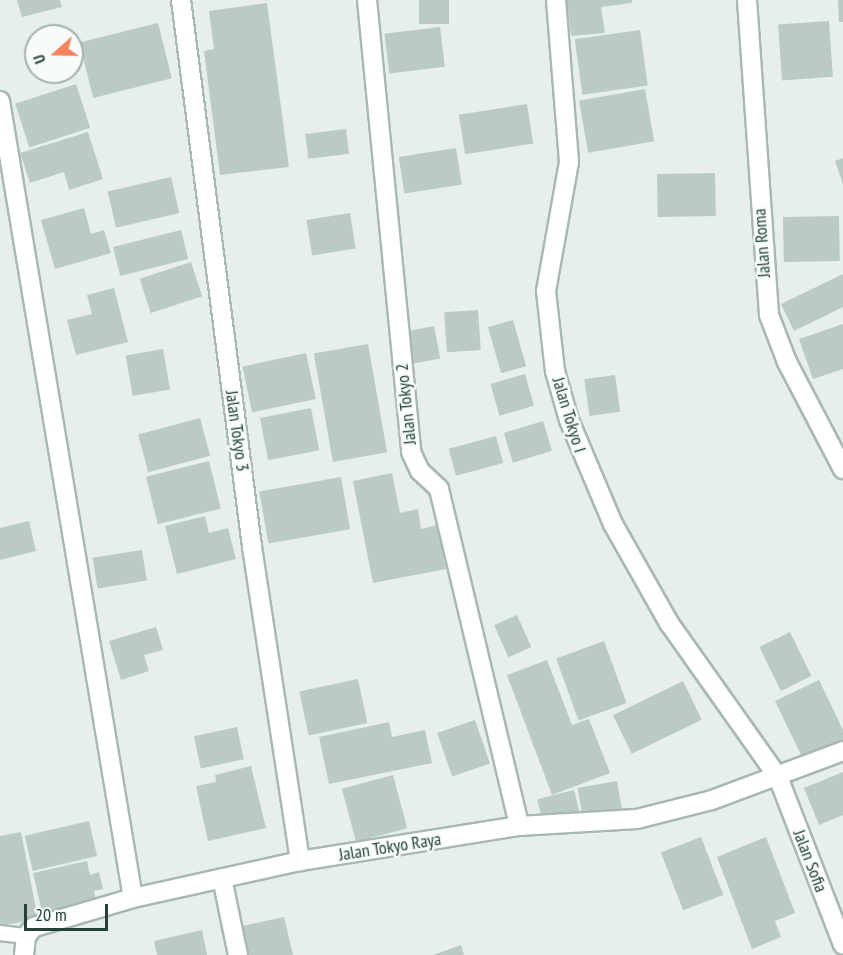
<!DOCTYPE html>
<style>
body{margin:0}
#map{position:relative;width:843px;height:955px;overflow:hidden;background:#e6efeb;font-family:"PT Sans Narrow",sans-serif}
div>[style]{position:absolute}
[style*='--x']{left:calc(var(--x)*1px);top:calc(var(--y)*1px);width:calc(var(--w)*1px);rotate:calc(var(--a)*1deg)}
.building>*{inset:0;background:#bbcac4;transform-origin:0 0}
.roads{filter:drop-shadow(2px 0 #a8b8b2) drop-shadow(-2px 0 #a8b8b2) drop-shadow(0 2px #a8b8b2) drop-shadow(0 -2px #a8b8b2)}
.service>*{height:14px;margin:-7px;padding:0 7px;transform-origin:7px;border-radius:7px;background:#fff}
.minor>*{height:18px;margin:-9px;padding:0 9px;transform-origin:9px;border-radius:9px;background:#fff}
span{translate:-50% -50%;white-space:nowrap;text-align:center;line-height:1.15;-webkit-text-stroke:5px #f7fbf9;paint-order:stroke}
.street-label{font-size:18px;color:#24423a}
.north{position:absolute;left:24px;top:24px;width:60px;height:60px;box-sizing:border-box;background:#f7fbf9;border:2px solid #a3b1ad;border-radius:50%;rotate:250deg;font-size:16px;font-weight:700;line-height:24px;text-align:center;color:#24423a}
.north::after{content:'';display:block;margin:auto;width:21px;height:27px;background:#f4845f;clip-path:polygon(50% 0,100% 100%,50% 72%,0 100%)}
.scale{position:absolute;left:24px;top:904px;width:84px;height:27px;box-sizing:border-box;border:3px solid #24423a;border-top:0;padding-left:8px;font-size:18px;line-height:21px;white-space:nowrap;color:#24423a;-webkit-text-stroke:4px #f7fbf9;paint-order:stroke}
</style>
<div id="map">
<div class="building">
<i style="clip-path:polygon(17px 0,60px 0,62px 7px,22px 17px)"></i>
<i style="left:419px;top:0;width:30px;height:24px"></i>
<i style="clip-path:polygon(567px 0,632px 0,632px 3px,601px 7px,605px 33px,571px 36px)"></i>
<i style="clip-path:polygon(838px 0,843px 0,843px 22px,839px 22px)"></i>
<i style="clip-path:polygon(267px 3px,289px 167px,220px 175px,204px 51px,214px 49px,209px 11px)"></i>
<i style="left:829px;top:21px;width:56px;height:51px;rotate:86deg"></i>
<i style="left:158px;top:23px;width:57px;height:81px;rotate:76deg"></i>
<i style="left:440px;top:27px;width:40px;height:56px;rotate:83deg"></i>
<i style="left:640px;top:30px;width:56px;height:66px;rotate:82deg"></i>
<i style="left:76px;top:84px;width:46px;height:64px;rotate:72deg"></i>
<i style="left:645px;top:89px;width:53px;height:67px;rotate:80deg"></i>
<i style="left:527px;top:104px;width:40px;height:69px;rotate:81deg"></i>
<i style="left:346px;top:129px;width:25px;height:41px;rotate:83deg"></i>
<i style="clip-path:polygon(88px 132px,103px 179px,69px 190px,64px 172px,30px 183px,20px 153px)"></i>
<i style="left:456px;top:148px;width:37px;height:58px;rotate:81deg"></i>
<i style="clip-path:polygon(843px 158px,843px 184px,835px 161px)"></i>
<i style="left:715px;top:173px;width:43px;height:58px;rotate:89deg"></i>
<i style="left:171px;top:177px;width:37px;height:65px;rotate:77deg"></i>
<i style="clip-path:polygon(84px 208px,91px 234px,104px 230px,111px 253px,55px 269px,41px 220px)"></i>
<i style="left:350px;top:213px;width:36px;height:44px;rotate:81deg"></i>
<i style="left:839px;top:216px;width:45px;height:56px;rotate:89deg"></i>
<i style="left:181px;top:230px;width:30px;height:70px;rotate:76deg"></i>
<i style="left:191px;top:262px;width:36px;height:54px;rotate:72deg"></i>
<i style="clip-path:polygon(843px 274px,843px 307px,794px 331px,781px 304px)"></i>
<i style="clip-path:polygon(114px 288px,128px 342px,76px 355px,67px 320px,92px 314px,87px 295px)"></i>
<i style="left:478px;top:310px;width:40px;height:34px;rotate:86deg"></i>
<i style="left:513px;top:320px;width:48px;height:26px;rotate:74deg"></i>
<i style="clip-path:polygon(843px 324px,843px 369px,813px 379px,799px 339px)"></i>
<i style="left:434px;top:326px;width:33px;height:27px;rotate:79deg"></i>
<i style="left:368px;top:344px;width:110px;height:55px;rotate:80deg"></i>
<i style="left:163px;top:349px;width:41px;height:38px;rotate:80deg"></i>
<i style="left:306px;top:353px;width:47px;height:65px;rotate:78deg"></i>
<i style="left:525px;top:374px;width:33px;height:36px;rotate:74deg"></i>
<i style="left:615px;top:375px;width:37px;height:31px;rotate:82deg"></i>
<i style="left:311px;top:408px;width:43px;height:52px;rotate:79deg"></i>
<i style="left:200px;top:418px;width:39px;height:64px;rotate:75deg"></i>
<i style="left:543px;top:421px;width:31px;height:41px;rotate:73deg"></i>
<i style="left:496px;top:436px;width:28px;height:49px;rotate:75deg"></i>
<i style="left:209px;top:461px;width:49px;height:65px;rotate:76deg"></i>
<i style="clip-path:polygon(392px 473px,400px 513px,418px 509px,421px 529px,437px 525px,446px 569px,373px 583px,353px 481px)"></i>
<i style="left:341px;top:477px;width:53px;height:83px;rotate:80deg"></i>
<i style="clip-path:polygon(205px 516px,209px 533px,228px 528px,236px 559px,177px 574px,165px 526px)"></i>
<i style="clip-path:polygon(29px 521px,36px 551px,0 560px,0 528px)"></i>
<i style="left:142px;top:550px;width:31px;height:50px;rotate:81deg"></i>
<i style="left:517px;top:615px;width:35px;height:25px;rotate:66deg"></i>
<i style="clip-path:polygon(156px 627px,163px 650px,144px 655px,149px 671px,121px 680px,109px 641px)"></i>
<i style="left:790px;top:632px;width:49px;height:34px;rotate:64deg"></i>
<i style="left:604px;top:641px;width:66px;height:51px;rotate:70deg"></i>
<i style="clip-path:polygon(547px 660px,572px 725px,589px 719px,610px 773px,552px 795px,507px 675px)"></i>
<i style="left:358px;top:679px;width:45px;height:60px;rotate:78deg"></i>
<i style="clip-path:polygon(819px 680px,843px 730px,843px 740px,803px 759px,775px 701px)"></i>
<i style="left:683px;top:681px;width:43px;height:78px;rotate:64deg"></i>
<i style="left:475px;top:720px;width:46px;height:40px;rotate:71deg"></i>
<i style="clip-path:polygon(389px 722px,392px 737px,425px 730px,432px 763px,329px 784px,319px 737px)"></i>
<i style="left:237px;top:727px;width:33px;height:44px;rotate:78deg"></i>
<i style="clip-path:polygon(251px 766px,266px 828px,208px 841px,196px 786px,216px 782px,215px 775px)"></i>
<i style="clip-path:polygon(843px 772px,843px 815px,819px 825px,804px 788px)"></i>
<i style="left:393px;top:775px;width:55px;height:53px;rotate:75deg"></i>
<i style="left:617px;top:781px;width:29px;height:40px;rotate:80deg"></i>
<i style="left:574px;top:790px;width:21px;height:38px;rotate:76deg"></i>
<i style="left:89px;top:821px;width:36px;height:66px;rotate:77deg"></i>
<i style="clip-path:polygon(21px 832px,38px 919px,0 926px,0 836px)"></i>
<i style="left:701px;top:837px;width:62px;height:43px;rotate:69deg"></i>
<i style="clip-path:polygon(766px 837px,795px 913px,775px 921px,781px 937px,752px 949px,717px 857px)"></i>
<i style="clip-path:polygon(87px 861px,90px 875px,99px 872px,103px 889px,94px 891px,97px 905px,43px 917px,33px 873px)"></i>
<i style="clip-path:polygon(284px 917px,293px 955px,243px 955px,237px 927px)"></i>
<i style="clip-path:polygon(202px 930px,207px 955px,157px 955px,154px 941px)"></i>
<i style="clip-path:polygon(461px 945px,464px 955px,433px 955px)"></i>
</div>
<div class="roads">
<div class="service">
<i style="--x:0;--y:933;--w:26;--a:7"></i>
</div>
<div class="minor">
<i style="--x:181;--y:0;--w:552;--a:82.6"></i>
<i style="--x:252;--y:547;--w:318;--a:81.3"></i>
<i style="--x:367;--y:0;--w:454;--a:84.4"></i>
<i style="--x:411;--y:452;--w:21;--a:65"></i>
<i style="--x:420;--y:471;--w:26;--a:43"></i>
<i style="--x:439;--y:489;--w:346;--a:76.6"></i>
<i style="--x:556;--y:0;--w:163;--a:85.4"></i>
<i style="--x:569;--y:162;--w:131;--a:100.1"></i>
<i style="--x:546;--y:291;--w:81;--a:83.6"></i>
<i style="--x:555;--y:371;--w:51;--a:74.1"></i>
<i style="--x:569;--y:420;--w:113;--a:67.1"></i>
<i style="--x:613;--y:524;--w:114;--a:60.5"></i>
<i style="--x:669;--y:623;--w:189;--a:54.7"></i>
<i style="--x:778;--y:777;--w:180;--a:68.8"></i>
<i style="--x:747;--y:0;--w:316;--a:86"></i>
<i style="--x:769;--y:315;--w:50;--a:69"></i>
<i style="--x:787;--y:362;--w:121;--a:62.4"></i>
<i style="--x:0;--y:101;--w:808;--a:80.53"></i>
<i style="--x:222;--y:878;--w:79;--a:78.3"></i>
<i style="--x:24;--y:955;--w:19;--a:-84"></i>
<i style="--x:26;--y:936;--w:12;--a:-48"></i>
<i style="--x:34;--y:927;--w:103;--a:-16.3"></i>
<i style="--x:133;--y:898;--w:171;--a:-12.5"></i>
<i style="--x:300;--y:861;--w:222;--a:-9.1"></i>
<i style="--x:519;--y:826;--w:118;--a:-3.4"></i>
<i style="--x:637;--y:819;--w:77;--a:-14.2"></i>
<i style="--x:712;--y:800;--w:140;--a:-20.5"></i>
</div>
</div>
<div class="street-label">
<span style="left:762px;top:243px;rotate:-94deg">Jalan Roma</span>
<span style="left:406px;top:404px;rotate:-96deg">Jalan Tokyo 2</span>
<span style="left:569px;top:415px;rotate:73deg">Jalan Tokyo I</span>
<span style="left:237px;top:431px;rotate:82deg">Jalan Tokyo 3</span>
<span style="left:390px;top:847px;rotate:-9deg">Jalan Tokyo Raya</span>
<span style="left:810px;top:861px;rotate:69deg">Jalan Sofia</span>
</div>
<div class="north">U</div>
<div class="scale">20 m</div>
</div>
